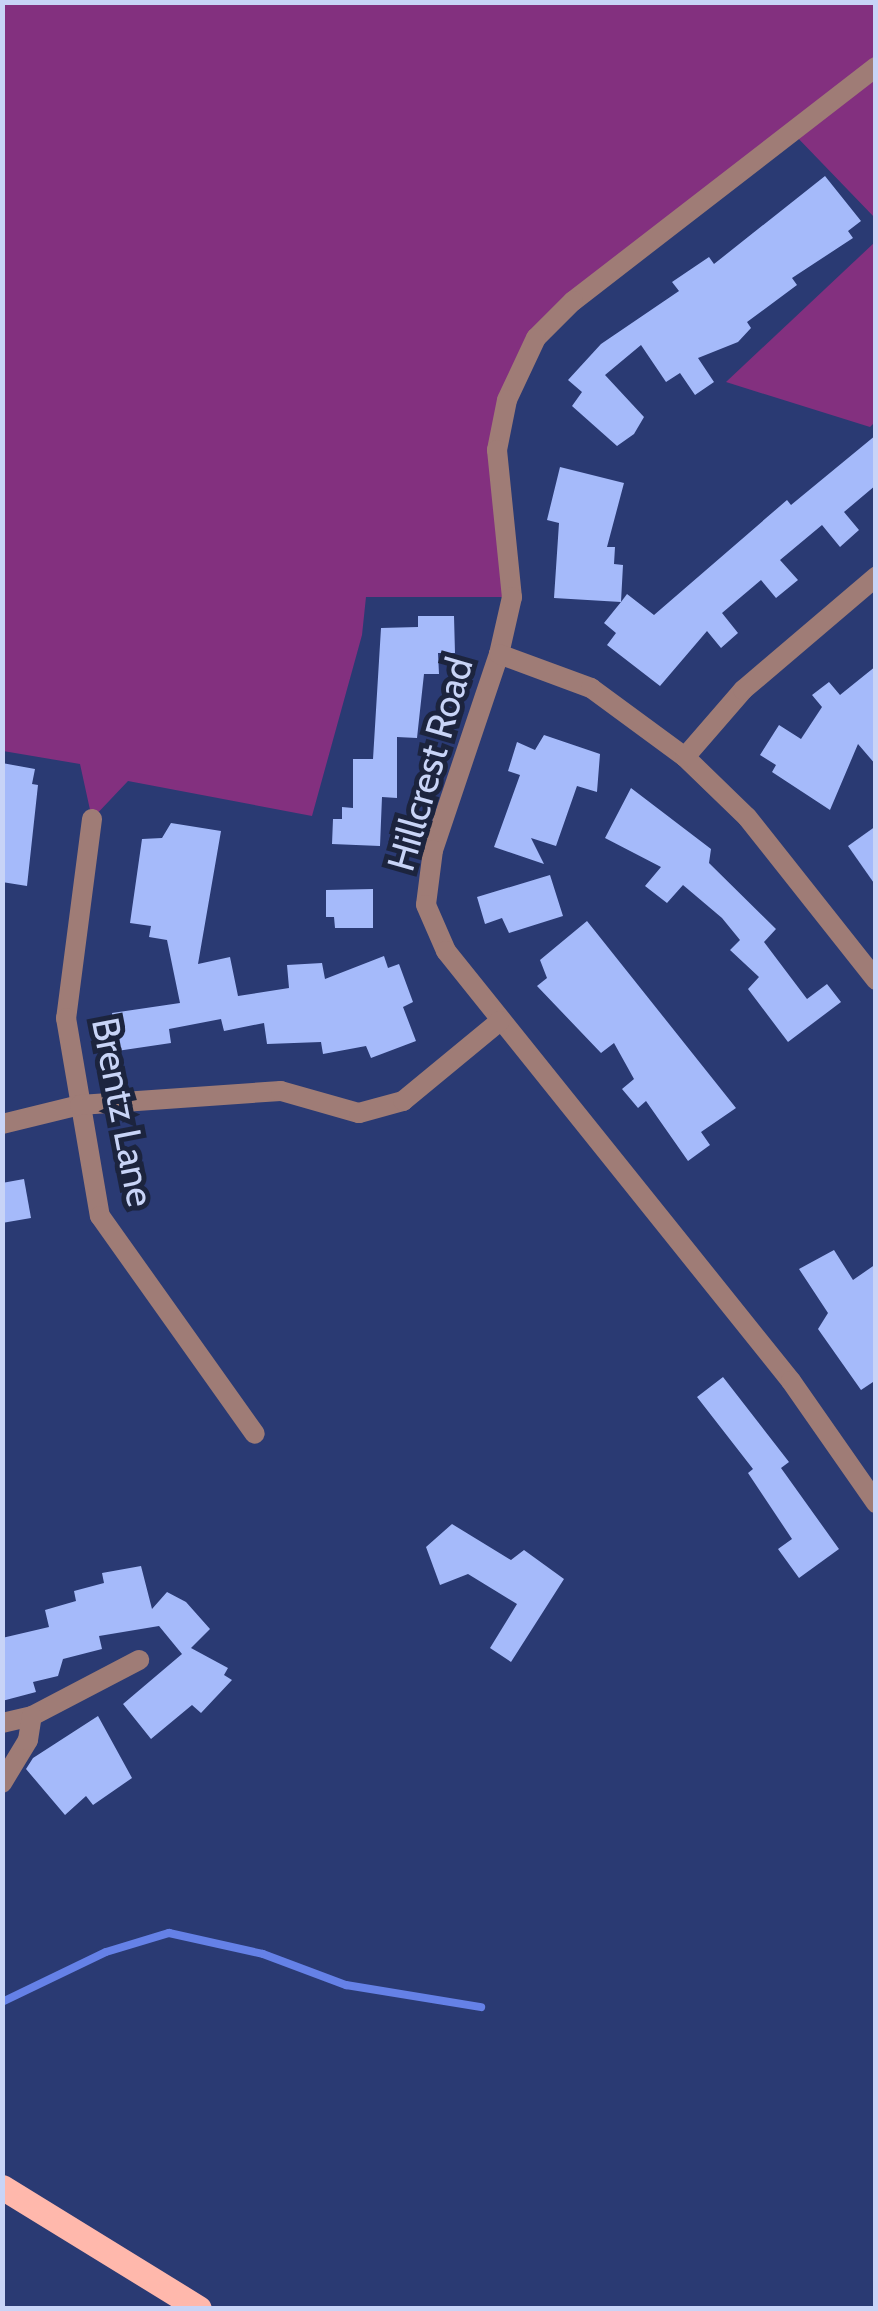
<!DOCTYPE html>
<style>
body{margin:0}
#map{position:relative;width:878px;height:2311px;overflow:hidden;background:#2a3a73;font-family:Cabin,sans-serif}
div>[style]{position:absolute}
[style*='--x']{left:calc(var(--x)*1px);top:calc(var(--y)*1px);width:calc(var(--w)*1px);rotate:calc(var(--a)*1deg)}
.green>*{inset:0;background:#83307f}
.stream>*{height:8px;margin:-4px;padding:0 4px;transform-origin:4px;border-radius:4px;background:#6581e7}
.building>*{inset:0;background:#a5bafa}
.minor>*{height:20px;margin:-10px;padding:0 10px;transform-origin:10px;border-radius:10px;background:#9f7c76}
.primary>*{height:25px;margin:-12.5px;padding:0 12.5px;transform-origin:12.5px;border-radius:12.5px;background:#ffb8ac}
span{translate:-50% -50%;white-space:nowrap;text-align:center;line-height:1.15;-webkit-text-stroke:10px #1c243e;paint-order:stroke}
.street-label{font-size:38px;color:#c8d4f7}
.frame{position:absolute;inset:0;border:5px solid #c8d4f7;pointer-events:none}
</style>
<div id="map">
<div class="green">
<i style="clip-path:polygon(2px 3px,875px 3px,875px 218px,794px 134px,536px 338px,497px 450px,512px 597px,366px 597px,362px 635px,312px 816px,128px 781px,92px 819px,80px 764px,3px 751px)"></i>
<i style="clip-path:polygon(875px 242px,876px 421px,870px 427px,726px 382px)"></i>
</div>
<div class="stream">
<i style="--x:2;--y:2002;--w:115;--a:-25.7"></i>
<i style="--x:106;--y:1952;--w:66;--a:-16.8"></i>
<i style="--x:169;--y:1933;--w:96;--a:12.6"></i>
<i style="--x:263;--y:1954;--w:89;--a:20.5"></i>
<i style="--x:346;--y:1985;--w:137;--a:9.3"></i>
</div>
<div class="building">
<i style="clip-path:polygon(825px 176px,861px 221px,848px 231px,853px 238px,792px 278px,797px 285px,747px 322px,751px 328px,738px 342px,698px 358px,714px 382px,695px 395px,680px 373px,666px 382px,641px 345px,605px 375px,644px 417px,634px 434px,617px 446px,572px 406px,582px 392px,568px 380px,601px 344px,679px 291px,672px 282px,709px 257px,714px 264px)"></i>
<i style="clip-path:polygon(876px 435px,876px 485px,844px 512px,859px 530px,840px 547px,822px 525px,780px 560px,798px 580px,776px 598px,761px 580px,722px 613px,738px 633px,721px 648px,707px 631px,660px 686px,607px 645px,616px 633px,604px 623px,621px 602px,554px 598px,559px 523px,547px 520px,560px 467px,624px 483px,607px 547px,615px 547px,614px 564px,623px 565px,621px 602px,627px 594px,654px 615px,787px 500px,791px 505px)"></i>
<i style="clip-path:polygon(418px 616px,454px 616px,455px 653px,438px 653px,439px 674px,424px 674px,417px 738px,397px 737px,397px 798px,382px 797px,380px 846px,332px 844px,333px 819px,342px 819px,342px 807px,353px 808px,353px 759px,373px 759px,381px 628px,418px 627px)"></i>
<i style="clip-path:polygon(876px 666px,876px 765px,858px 744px,830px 810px,772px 772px,776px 765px,760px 755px,779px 725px,801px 739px,822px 707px,812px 695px,829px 682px,840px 695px)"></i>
<i style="clip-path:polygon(544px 735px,600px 754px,597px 792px,577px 786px,556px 846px,531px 838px,544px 864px,494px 847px,520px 775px,508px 771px,517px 742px,535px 750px)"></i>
<i style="clip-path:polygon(2px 763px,35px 769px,32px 784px,38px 785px,27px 886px,2px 882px)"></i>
<i style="clip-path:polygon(631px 788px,711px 849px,709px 863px,776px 929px,764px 942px,807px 999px,827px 984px,841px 1002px,788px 1042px,748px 989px,759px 977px,730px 950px,740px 940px,722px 918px,683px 885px,667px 903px,645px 886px,661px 867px,605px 838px)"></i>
<i style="clip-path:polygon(171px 823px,221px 831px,198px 964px,230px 957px,238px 996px,289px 988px,287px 965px,322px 963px,325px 979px,384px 956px,388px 968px,399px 964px,413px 1002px,403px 1007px,416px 1041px,371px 1058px,366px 1046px,323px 1054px,321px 1042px,267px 1044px,264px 1023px,224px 1031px,221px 1019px,169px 1029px,171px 1043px,117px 1051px,112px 1013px,180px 1003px,167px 940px,149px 937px,151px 926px,130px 923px,142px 839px,162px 838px)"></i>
<i style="clip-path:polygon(876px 826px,876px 886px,848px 846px)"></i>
<i style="clip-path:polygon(550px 875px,563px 916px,509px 933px,502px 918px,485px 924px,477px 897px)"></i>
<i style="clip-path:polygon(373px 889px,373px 928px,335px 928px,334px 917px,326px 917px,326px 890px)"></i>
<i style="clip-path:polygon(587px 921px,736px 1108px,701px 1132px,710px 1145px,688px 1161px,646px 1101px,638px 1108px,622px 1089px,634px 1079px,614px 1043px,601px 1053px,537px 986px,547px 978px,540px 960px)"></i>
<i style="clip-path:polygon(24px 1179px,31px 1218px,2px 1223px,2px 1183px)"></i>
<i style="clip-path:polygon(834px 1250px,853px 1280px,876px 1264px,876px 1380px,861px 1390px,818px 1329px,828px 1313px,799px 1269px)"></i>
<i style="clip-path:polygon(723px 1377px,789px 1462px,781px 1468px,839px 1549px,799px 1578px,778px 1549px,792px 1539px,748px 1473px,753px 1469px,697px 1397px)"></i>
<i style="clip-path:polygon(452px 1524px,511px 1560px,524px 1550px,564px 1579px,511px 1662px,490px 1648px,517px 1604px,468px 1574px,440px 1585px,426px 1547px)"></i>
<i style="clip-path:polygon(141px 1566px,152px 1609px,167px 1592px,186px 1602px,210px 1629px,191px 1648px,228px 1668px,224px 1675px,232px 1680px,201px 1713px,192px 1705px,151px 1739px,123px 1704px,182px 1654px,159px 1626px,99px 1636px,102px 1649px,63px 1659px,58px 1676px,33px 1682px,36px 1692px,2px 1701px,2px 1638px,49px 1627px,45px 1610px,76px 1601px,74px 1591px,104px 1583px,102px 1573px)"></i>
<i style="clip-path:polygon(98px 1716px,132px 1778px,93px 1805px,86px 1796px,65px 1815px,26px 1769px,33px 1758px)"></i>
</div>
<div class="minor">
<i style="--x:876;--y:67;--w:383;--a:142.3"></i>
<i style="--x:573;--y:301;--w:52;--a:135"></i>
<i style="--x:536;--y:338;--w:68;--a:115.1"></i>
<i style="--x:507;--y:400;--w:51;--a:101.3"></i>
<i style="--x:497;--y:450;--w:148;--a:84.2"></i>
<i style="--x:512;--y:597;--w:58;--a:102.8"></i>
<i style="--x:499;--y:654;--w:207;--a:108.6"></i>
<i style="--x:433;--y:850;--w:55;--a:97.3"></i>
<i style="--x:426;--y:905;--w:50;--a:66.5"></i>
<i style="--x:446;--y:951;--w:551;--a:51.26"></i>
<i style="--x:791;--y:1381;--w:149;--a:55.1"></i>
<i style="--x:499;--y:654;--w:98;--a:20.3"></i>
<i style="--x:591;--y:688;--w:117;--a:36.3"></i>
<i style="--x:685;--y:757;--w:86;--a:44.1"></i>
<i style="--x:747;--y:817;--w:208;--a:51.6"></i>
<i style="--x:685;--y:757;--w:89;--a:-49.1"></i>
<i style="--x:743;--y:690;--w:175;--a:-40.4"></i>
<i style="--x:92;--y:819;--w:201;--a:97.4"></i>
<i style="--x:66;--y:1018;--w:201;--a:80.3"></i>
<i style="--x:100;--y:1216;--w:267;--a:54.6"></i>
<i style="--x:2;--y:1124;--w:80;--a:-13.7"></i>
<i style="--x:80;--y:1105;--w:201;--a:-4"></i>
<i style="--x:281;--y:1091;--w:81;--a:15.8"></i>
<i style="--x:359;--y:1113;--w:46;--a:-15.3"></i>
<i style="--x:403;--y:1101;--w:126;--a:-39.5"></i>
<i style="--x:2;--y:1723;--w:31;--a:-13"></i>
<i style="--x:32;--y:1716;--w:121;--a:-27.6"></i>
<i style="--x:2;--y:1783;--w:50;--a:-58.8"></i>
<i style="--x:28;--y:1740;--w:24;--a:-81"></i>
</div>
<div class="primary">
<i style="--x:2;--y:2187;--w:231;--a:31.6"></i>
</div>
<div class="street-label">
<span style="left:430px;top:764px;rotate:-74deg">Hillcrest Road</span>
<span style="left:123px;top:1112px;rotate:79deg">Brentz Lane</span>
</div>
<div class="frame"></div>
</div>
